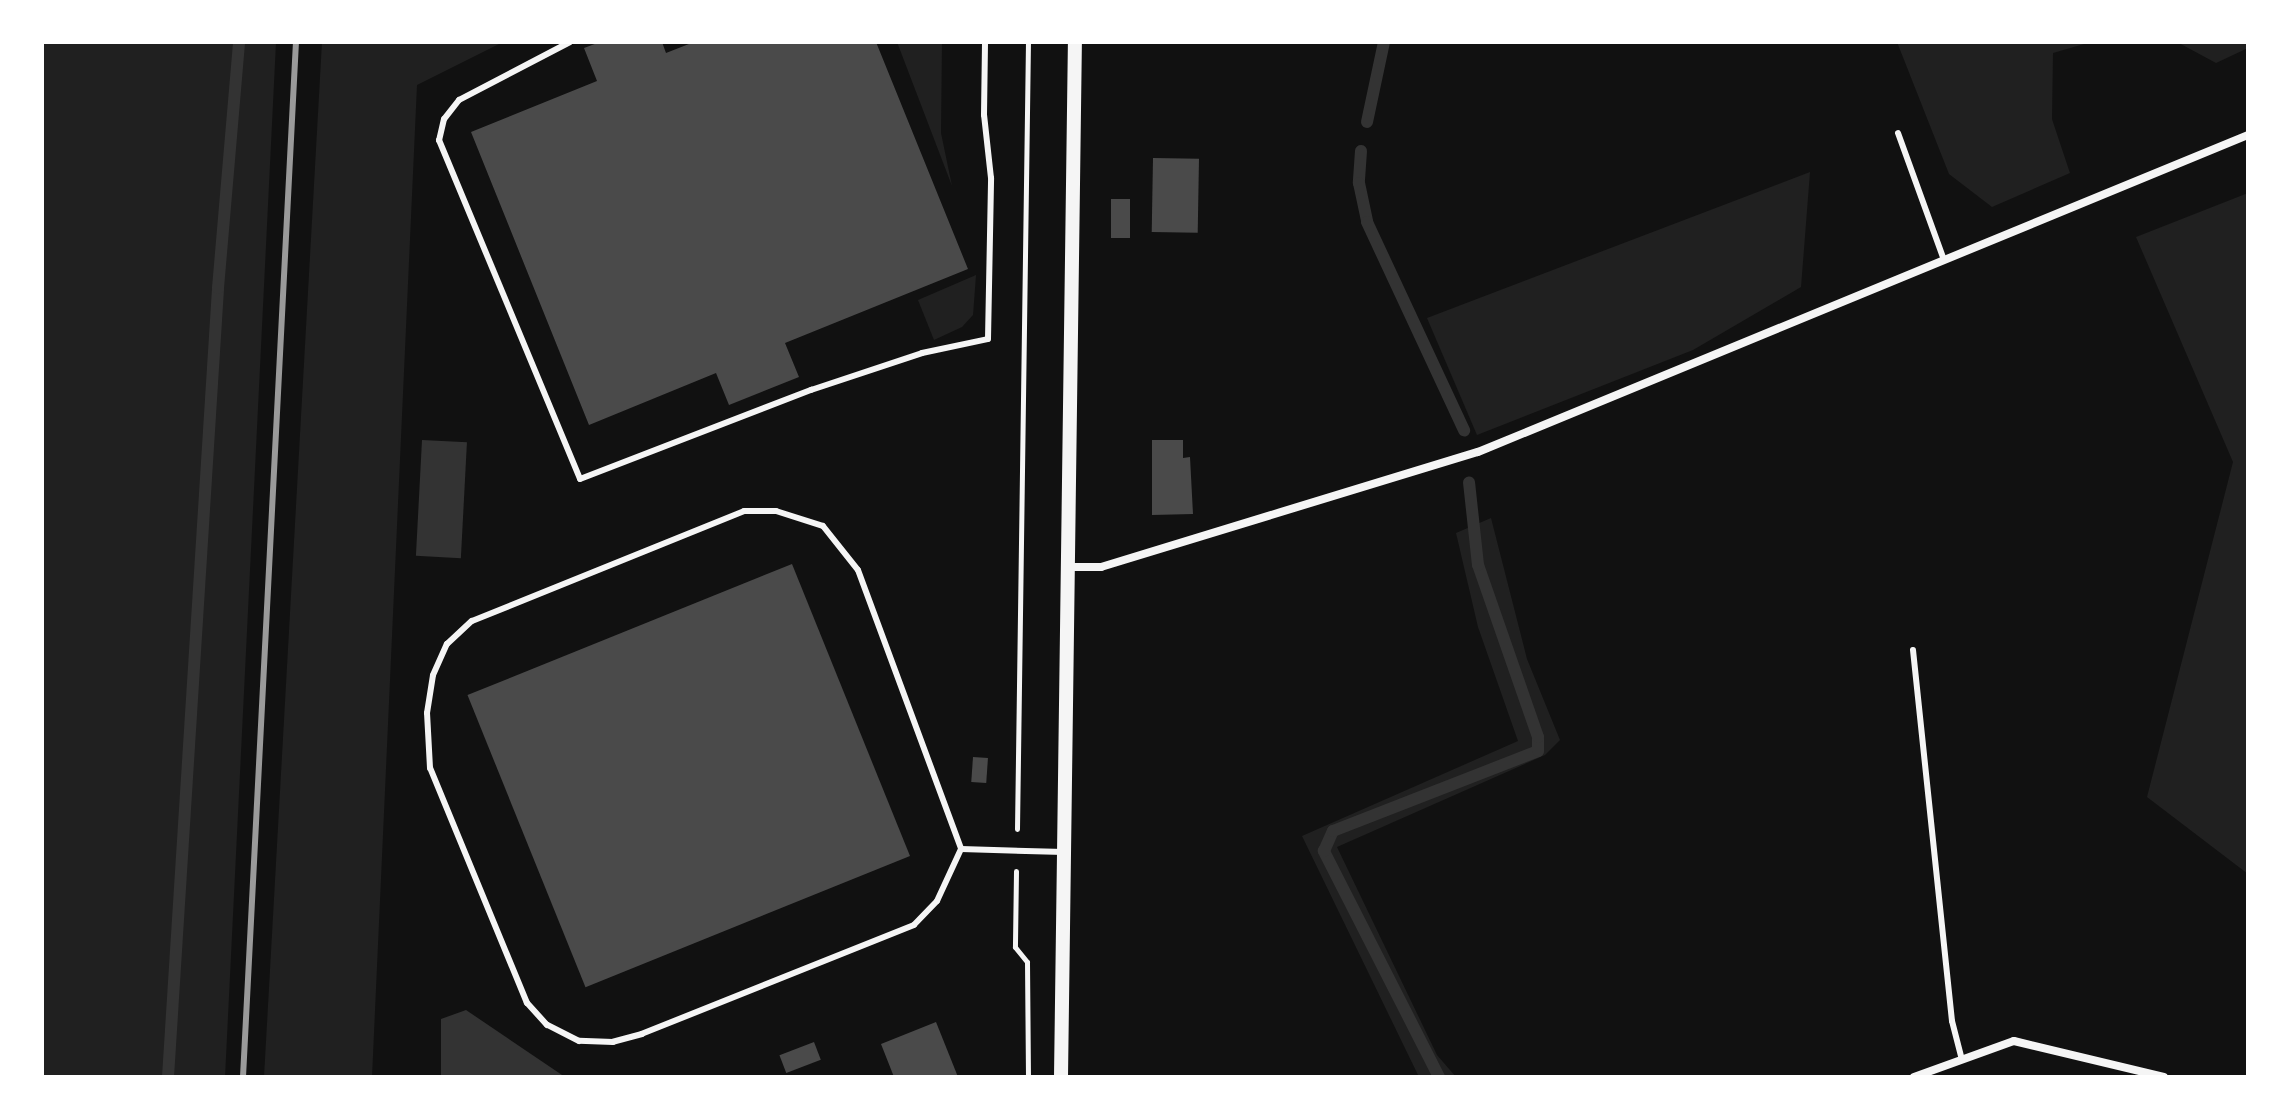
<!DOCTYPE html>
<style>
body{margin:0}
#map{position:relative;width:2290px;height:1119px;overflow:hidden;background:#111;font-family:Manrope,sans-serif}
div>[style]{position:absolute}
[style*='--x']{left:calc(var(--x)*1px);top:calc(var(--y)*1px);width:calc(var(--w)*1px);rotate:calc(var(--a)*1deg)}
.green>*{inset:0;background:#202020}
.water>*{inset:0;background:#333;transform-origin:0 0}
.stream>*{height:12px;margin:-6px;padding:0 6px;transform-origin:6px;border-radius:6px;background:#333}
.building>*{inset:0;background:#4a4a4a;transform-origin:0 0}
.path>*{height:5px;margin:-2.5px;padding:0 2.5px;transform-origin:2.5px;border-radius:2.5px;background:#f5f5f5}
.service>*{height:6px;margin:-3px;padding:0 3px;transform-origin:3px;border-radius:3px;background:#f5f5f5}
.minor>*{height:8px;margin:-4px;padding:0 4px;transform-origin:4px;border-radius:4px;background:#f5f5f5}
.tertiary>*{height:14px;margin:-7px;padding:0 7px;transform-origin:7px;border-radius:7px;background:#f5f5f5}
.rail>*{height:6px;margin:-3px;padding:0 3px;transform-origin:3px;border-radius:3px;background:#9a9a9a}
span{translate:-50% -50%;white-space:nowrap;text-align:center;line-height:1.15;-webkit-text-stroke:6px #fff;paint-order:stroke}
.frame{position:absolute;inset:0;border:44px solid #fff;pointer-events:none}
</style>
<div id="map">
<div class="green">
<i style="clip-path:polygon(42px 42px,276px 42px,225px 1077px,42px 1077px)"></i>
<i style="clip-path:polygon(322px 42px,503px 42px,417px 85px,372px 1077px,264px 1077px)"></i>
<i style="clip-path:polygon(897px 42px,942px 42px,941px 133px,952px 186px)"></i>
<i style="clip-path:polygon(1897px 42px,2091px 42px,2053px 53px,2052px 119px,2070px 173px,1992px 207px,1949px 174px)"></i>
<i style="clip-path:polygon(2177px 42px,2248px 42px,2248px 48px,2216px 63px)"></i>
<i style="clip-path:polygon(1810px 172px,1801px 287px,1693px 350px,1477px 435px,1427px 318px)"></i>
<i style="clip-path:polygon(2248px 193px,2248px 874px,2147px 797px,2233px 462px,2136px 237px)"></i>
<i style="clip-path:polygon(976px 275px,973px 315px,962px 327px,934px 340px,918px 300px)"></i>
<i style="clip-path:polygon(1491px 518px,1527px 659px,1560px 740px,1545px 755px,1337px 847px,1437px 1055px,1456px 1077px,1419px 1077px,1302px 836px,1518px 741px,1478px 627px,1456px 533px)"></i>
</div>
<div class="water">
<i style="left:422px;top:440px;width:45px;height:116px;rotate:3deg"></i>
<i style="clip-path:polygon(466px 1010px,565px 1077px,441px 1077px,441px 1019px)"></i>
</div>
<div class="stream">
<i style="--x:1367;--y:122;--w:82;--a:-78"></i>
<i style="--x:1361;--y:151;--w:32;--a:94"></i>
<i style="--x:1359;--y:183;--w:40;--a:78"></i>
<i style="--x:1367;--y:222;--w:230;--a:65"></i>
<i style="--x:168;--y:1077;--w:791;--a:-86.37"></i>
<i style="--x:218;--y:288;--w:247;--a:-85.1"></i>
<i style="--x:1439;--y:1077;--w:254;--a:-117"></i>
<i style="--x:1324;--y:851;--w:22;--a:-66"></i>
<i style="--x:1333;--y:831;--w:220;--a:-21.3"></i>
<i style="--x:1538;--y:751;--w:14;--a:-90"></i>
<i style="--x:1538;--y:737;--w:182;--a:-109.2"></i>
<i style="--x:1478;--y:565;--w:83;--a:-96.2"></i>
</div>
<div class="building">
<i style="clip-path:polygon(600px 42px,662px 42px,666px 53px,694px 42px,876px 42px,968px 269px,785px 343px,799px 377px,729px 405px,716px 373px,589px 425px,471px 132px,597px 81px,584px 48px)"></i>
<i style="left:1153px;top:158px;width:46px;height:74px;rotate:1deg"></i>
<i style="left:1111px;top:199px;width:19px;height:39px"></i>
<i style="clip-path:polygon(1152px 440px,1183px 440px,1183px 458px,1190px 457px,1193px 514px,1152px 515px)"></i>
<i style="left:792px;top:564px;width:315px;height:350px;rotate:68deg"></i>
<i style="left:973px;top:757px;width:15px;height:25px;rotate:4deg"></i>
<i style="clip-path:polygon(936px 1022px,958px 1077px,894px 1077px,881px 1044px)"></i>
<i style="left:814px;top:1042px;width:19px;height:37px;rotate:69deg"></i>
</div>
<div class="path">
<i style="--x:1017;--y:829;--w:787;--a:-89.2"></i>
<i style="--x:1016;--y:871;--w:76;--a:90.8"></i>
<i style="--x:1015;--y:947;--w:19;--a:51"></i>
<i style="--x:1027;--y:962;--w:115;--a:89.5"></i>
</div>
<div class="service">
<i style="--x:570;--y:42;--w:125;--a:152.4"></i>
<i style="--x:459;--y:100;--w:24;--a:128"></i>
<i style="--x:444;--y:119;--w:22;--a:103"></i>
<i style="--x:439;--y:140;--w:367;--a:67.4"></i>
<i style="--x:580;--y:479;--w:248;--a:-21.1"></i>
<i style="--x:811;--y:390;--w:117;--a:-18.4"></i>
<i style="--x:922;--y:353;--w:67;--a:-12"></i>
<i style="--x:988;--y:339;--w:161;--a:-88.9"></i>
<i style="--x:991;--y:178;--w:63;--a:-96.3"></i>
<i style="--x:984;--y:115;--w:73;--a:-89.2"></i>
<i style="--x:1898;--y:133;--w:135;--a:70.1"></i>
<i style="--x:744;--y:511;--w:32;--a:0"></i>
<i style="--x:776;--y:511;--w:49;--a:17.7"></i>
<i style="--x:823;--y:526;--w:56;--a:51.5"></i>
<i style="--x:858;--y:570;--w:297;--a:69.7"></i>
<i style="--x:961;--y:849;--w:57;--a:114.8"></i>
<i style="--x:937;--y:901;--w:33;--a:134"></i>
<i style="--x:914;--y:925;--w:293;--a:158.2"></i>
<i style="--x:642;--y:1034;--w:30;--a:165"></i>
<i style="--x:613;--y:1042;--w:34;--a:-178"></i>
<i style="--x:579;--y:1041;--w:36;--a:-153"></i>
<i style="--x:547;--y:1025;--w:30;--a:-132"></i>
<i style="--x:527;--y:1003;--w:254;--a:-112.4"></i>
<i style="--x:430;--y:768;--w:55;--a:-93.1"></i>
<i style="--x:427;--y:713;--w:38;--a:-81"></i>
<i style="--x:433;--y:675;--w:34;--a:-66"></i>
<i style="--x:447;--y:644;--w:34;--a:-43"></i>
<i style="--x:472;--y:621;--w:293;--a:-22"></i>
<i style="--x:1913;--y:650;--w:373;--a:84"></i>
<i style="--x:1952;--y:1021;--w:40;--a:75.6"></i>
<i style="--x:961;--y:849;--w:103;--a:1.7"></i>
</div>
<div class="minor">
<i style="--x:1068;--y:567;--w:33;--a:0"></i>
<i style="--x:1101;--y:567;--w:394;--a:-17"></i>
<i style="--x:1478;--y:452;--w:833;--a:-22.38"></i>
<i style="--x:1914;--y:1077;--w:106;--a:-19.8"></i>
<i style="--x:2014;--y:1041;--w:154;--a:13.5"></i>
</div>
<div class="tertiary">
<i style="--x:1061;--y:1077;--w:1035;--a:-89.23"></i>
</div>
<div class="rail">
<i style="--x:243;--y:1077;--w:1036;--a:-87.07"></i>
</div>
<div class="frame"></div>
</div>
